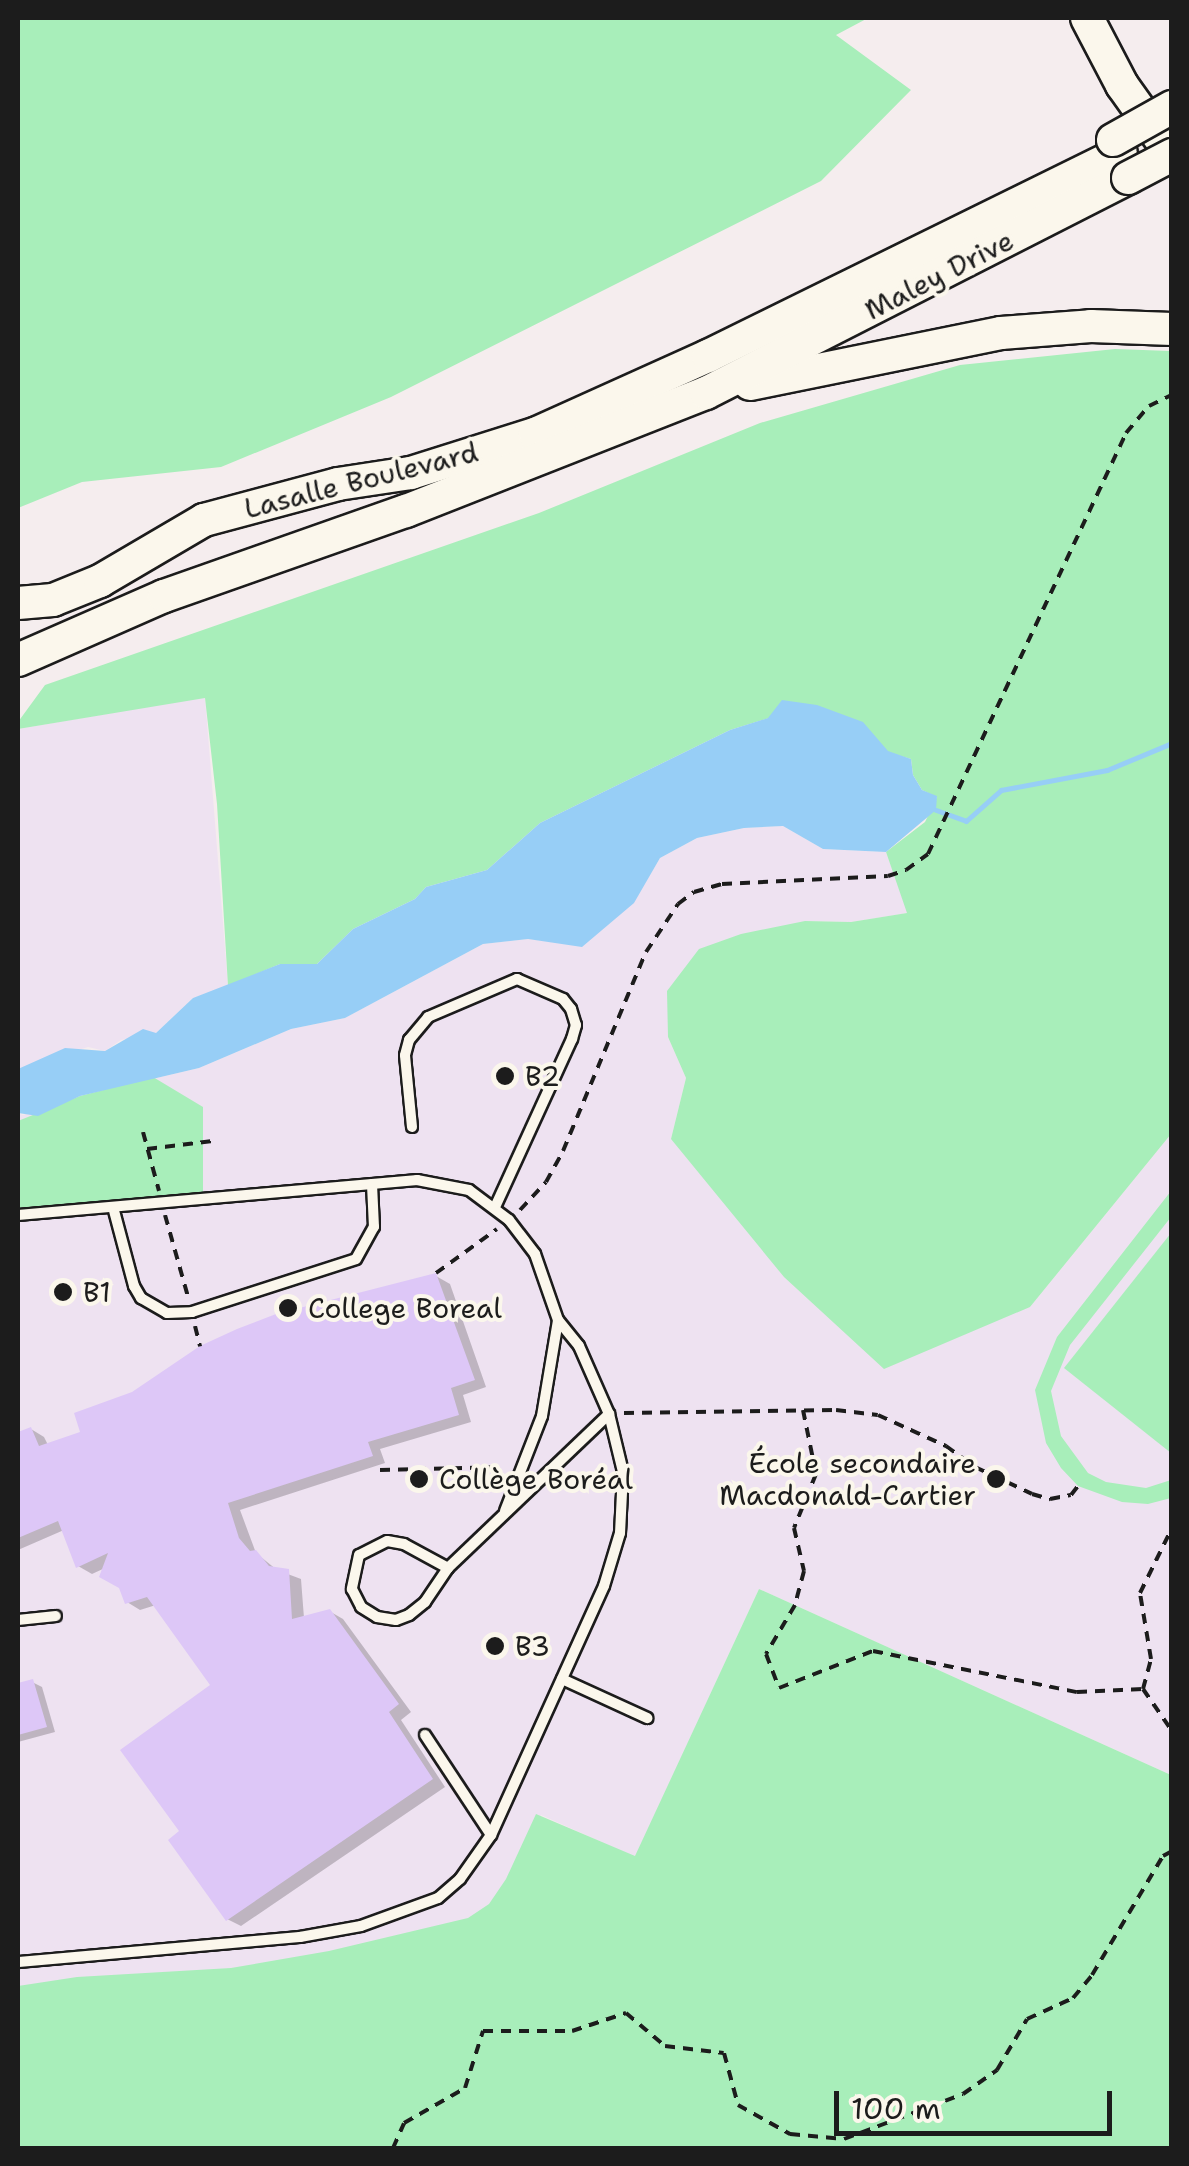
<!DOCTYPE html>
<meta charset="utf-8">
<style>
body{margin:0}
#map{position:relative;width:1189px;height:2166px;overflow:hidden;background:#f5edee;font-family:"Shantell Sans",sans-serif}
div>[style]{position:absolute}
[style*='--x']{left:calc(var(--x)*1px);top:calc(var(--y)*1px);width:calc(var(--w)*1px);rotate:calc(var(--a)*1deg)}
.built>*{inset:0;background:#eee2f1}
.green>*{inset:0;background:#a8eeba}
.water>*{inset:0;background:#97cef6}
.shadow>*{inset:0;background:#0003}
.stream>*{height:5px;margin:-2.5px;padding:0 2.5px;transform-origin:2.5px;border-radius:2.5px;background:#97cef6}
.building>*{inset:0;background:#ddc7f7}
.path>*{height:4px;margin-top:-2px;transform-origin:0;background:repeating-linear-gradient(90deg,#1c1c1c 0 10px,transparent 0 18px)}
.roads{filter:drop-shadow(2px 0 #1c1c1c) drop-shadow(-2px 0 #1c1c1c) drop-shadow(0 2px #1c1c1c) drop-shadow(0 -2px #1c1c1c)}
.service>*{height:10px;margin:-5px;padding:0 5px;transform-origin:5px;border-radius:5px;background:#fbf7ec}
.trunk>*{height:32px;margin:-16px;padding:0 16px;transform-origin:16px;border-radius:16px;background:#fbf7ec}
.bridges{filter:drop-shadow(2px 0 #1c1c1c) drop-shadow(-2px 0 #1c1c1c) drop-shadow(0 2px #1c1c1c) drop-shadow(0 -2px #1c1c1c)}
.trunk-bridge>*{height:32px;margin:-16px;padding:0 16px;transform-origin:16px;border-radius:16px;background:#fbf7ec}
.dots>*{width:28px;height:28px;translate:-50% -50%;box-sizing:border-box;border:5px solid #fbf7ec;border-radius:50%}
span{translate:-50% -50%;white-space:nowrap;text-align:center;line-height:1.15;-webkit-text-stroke:8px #fbf7ec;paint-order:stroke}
.street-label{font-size:28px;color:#1c1c1c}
.poi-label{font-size:28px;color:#1c1c1c}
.left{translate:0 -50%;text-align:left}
.right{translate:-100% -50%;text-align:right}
.frame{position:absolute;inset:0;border:20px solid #1c1c1c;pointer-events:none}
.scale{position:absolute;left:834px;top:2091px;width:278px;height:45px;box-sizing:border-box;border:5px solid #1c1c1c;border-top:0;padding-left:12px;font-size:30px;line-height:35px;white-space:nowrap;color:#1c1c1c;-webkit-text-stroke:8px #fbf7ec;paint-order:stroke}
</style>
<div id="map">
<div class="built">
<i style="clip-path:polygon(205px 697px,228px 986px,193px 998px,156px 1033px,121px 1040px,105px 1051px,88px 1047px,18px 1069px,18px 729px)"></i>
<i style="clip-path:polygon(783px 826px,823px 849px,886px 852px,908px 913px,851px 922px,805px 921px,668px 1037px,686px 1078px,671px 1139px,1030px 1307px,1171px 1134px,1171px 1775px,759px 1589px,635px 1857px,541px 1815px,393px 2148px,18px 2148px,18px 1113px,23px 1115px,80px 1096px,199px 1068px,291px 1029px,345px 1018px,483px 944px,528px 939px,582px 946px,633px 903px,660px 858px,697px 838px,744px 828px)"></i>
</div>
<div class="green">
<i style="clip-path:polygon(18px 18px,868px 18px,836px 35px,911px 90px,821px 181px,391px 397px,221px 467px,82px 482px,18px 508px)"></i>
<i style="clip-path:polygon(1115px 349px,1171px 351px,1171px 1134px,1030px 1307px,884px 1369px,784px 1277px,671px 1139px,686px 1078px,668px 1037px,667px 991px,699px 949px,741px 934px,805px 921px,851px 922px,907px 913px,886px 852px,925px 822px,937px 797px,922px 790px,913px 775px,911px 759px,769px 718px,730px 730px,540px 823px,487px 870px,426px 887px,415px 899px,353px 929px,317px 964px,280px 964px,228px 986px,217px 804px,205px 698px,18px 729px,18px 722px,45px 685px,539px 513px,760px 423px,960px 365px)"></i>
<i style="clip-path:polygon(153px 1077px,203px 1107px,203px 1197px,18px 1214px,18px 1121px,80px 1096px)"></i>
<i style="clip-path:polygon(1171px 1191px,1171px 1217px,1070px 1345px,1051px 1391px,1061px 1436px,1088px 1473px,1106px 1482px,1146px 1488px,1171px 1480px,1171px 1498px,1148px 1504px,1122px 1502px,1078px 1486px,1061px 1468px,1046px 1443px,1035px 1390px,1057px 1337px)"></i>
<i style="clip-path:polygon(1171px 1233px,1171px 1453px,1064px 1368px)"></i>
<i style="clip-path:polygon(759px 1589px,1171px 1775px,1171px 2148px,18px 2148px,18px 1986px,77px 1977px,231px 1968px,329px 1951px,468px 1918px,489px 1904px,506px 1879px,536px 1814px,635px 1856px)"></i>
</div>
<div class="water">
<i style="clip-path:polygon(782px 700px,817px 705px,863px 722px,888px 751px,911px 759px,913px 775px,922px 790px,937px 796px,936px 810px,886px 852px,823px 849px,783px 826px,744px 828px,697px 838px,660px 858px,634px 903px,582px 947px,528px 939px,483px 944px,345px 1018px,291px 1029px,199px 1068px,80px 1096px,38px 1116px,18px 1113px,18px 1069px,65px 1048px,105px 1051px,143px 1029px,156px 1033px,193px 998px,280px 964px,317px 964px,353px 929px,415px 899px,426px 887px,487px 870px,540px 823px,730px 730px,768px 718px)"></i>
</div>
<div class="shadow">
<i style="clip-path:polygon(436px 1276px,450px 1284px,486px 1387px,463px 1395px,471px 1422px,380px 1449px,385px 1463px,240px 1510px,256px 1553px,277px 1570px,301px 1579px,304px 1618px,329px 1611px,343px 1619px,411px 1712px,401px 1720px,445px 1787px,241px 1926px,227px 1919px,183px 1832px,214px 1686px,156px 1605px,140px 1610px,127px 1602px,122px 1587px,105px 1568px,92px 1574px,78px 1566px,64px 1530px,18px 1550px,18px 1435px,31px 1429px,44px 1437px,48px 1445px,83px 1433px)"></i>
<i style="clip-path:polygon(32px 1682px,42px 1687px,55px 1732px,18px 1742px,18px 1686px)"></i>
</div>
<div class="stream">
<i style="--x:936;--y:810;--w:32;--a:20"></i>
<i style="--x:966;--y:821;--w:47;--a:-41.5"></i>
<i style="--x:1001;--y:790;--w:108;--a:-10.7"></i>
<i style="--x:1107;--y:770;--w:70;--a:-22.6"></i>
</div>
<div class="building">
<i style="clip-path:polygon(436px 1273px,475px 1380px,451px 1388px,459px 1415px,368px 1442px,373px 1456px,228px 1503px,239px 1538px,250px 1551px,256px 1550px,269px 1566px,289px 1569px,292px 1619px,330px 1609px,399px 1704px,389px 1712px,433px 1779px,226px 1921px,168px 1840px,179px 1831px,120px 1750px,210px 1685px,147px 1597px,125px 1604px,119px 1588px,99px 1577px,108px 1553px,76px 1568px,58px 1521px,18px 1538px,18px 1432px,31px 1427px,39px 1446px,80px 1432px,74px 1413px,132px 1392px,200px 1346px,237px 1329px,276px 1314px)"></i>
<i style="clip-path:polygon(33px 1679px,47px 1727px,18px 1735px,18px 1683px)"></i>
</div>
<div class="path">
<i style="--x:143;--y:1132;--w:61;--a:74.8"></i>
<i style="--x:147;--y:1149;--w:66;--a:-6.9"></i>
<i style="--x:520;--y:1210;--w:38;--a:-47"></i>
<i style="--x:546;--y:1182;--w:35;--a:-61"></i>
<i style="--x:563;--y:1151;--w:216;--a:-67.4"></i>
<i style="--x:646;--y:952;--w:58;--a:-56.3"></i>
<i style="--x:678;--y:904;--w:20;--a:-37"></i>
<i style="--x:694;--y:892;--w:29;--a:-16"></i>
<i style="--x:722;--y:884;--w:166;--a:-2.8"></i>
<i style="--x:888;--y:876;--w:19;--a:-18"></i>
<i style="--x:906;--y:870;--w:27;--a:-36"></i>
<i style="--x:928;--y:854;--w:465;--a:-64.8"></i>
<i style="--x:1126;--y:433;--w:35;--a:-50"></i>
<i style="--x:1149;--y:406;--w:25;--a:-26"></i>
<i style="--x:165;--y:1215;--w:85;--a:74.3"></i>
<i style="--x:436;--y:1273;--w:75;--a:-35.8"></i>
<i style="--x:195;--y:1326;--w:21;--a:76"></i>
<i style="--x:803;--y:1410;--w:65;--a:78.5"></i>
<i style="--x:816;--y:1474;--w:58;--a:112.2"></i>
<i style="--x:794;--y:1528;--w:44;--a:76.9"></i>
<i style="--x:804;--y:1571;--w:35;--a:105"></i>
<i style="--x:795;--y:1605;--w:57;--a:120.6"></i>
<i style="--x:766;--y:1654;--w:36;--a:69"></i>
<i style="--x:779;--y:1688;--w:101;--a:-21.5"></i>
<i style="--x:873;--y:1651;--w:208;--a:11.4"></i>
<i style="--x:1077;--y:1692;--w:66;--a:-2.6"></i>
<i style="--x:1143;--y:1689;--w:51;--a:55.4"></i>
<i style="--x:624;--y:1413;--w:212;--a:-0.8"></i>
<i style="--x:836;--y:1410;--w:42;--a:6.8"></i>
<i style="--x:878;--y:1415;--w:75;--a:24.5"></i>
<i style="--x:946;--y:1446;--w:36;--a:36"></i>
<i style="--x:975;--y:1467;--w:63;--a:25.3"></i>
<i style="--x:1032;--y:1494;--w:19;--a:16"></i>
<i style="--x:1050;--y:1499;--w:21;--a:-11"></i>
<i style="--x:1071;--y:1495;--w:11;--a:-52"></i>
<i style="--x:380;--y:1470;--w:126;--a:-1.4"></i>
<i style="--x:1143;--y:1689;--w:31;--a:-75"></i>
<i style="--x:1151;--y:1659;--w:67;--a:-99.5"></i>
<i style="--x:1140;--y:1593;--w:72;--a:-63.8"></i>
<i style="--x:393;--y:2148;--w:27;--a:-66"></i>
<i style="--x:404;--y:2123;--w:70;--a:-29.8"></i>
<i style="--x:465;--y:2088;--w:60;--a:-72.5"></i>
<i style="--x:483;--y:2031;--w:89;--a:0"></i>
<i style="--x:572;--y:2031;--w:57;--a:-18.4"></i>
<i style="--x:626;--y:2013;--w:51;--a:40.2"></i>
<i style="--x:665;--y:2046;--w:59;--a:6.8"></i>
<i style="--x:724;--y:2053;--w:54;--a:74.9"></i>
<i style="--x:738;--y:2105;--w:60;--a:29.1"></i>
<i style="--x:790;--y:2134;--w:54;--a:5.3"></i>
<i style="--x:844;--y:2139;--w:127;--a:-20.7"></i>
<i style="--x:963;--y:2094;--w:42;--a:-35.2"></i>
<i style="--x:997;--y:2070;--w:59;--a:-59.5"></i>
<i style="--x:1027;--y:2019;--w:51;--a:-24.5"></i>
<i style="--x:1073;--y:1998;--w:30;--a:-50"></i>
<i style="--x:1092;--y:1975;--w:139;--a:-59.2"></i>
<i style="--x:1163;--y:1856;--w:10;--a:-29"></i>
</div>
<div class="roads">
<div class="service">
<i style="--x:412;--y:1127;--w:72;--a:-95.6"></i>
<i style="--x:405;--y:1055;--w:16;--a:-75"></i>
<i style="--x:409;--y:1040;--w:30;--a:-50"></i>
<i style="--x:428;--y:1017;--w:97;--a:-23.1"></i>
<i style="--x:517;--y:979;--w:50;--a:23.5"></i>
<i style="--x:563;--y:999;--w:13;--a:51"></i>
<i style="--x:571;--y:1009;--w:17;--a:73"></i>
<i style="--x:576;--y:1025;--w:15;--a:106"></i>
<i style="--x:572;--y:1039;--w:185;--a:114.6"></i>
<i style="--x:113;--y:1207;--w:82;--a:75.1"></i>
<i style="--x:134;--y:1286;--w:14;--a:60"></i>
<i style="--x:141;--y:1298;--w:30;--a:30"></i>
<i style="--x:167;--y:1313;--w:25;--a:-2"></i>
<i style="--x:192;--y:1312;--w:172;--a:-17.9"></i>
<i style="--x:356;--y:1259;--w:37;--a:-61"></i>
<i style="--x:374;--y:1227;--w:43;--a:-92.7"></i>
<i style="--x:18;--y:1215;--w:401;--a:-5"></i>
<i style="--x:417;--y:1180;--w:53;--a:10.9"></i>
<i style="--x:469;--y:1190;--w:50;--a:36.9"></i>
<i style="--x:509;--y:1220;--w:43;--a:52.6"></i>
<i style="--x:535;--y:1254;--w:70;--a:70.8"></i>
<i style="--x:558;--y:1320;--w:33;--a:51"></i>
<i style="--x:579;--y:1346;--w:74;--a:66.2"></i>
<i style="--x:609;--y:1414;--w:60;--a:76.4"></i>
<i style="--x:623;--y:1472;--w:61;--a:92.8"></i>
<i style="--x:620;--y:1533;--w:55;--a:106.8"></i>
<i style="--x:604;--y:1586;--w:273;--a:114.4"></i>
<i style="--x:491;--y:1835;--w:54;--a:125.2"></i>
<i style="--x:460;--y:1879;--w:29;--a:139"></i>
<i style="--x:438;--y:1898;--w:82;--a:160"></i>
<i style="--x:361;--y:1926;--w:62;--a:169.8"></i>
<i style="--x:300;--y:1937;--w:283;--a:174.9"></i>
<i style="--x:505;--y:1511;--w:102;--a:-68.7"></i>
<i style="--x:542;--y:1416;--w:97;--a:-80.5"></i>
<i style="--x:448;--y:1568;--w:50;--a:-151.4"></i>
<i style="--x:404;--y:1544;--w:17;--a:-170"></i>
<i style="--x:387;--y:1541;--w:31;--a:153"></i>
<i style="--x:359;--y:1555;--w:35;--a:102"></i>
<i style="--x:352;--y:1589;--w:20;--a:63"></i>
<i style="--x:361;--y:1607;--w:19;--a:32"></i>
<i style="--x:377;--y:1617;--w:19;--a:9"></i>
<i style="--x:396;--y:1620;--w:14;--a:-21"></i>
<i style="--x:409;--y:1615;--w:21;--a:-39"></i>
<i style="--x:425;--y:1602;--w:41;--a:-55.9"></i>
<i style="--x:448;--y:1568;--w:223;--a:-43.7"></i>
<i style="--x:18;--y:1620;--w:38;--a:-6"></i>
<i style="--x:562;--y:1679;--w:94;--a:24.6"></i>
<i style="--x:425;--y:1735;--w:120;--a:56.6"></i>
</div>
<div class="trunk">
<i style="--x:1087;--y:18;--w:76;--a:62.4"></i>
<i style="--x:1122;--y:85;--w:86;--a:54.5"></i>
<i style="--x:750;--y:384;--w:256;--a:-11.5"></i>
<i style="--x:1001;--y:333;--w:90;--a:-4.4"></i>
<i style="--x:1091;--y:326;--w:81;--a:2.1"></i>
<i style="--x:18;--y:603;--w:35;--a:-5"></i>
<i style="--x:53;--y:600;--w:51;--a:-22"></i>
<i style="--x:100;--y:581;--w:121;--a:-30.4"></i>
<i style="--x:204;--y:520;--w:139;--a:-15"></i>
<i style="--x:338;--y:484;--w:74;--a:-8.6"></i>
<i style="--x:411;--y:473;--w:130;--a:-17.5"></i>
<i style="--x:535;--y:434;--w:190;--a:-24.3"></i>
<i style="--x:708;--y:356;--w:460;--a:-26.2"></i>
<i style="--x:18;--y:660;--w:159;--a:-23.7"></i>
<i style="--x:164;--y:596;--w:256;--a:-19.4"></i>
<i style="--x:406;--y:511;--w:322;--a:-21.5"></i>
<i style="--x:706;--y:393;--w:474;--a:-27"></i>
</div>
</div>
<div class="bridges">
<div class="trunk-bridge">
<i style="--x:1113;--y:140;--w:68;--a:-29.2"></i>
<i style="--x:1128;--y:178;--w:50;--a:-27.6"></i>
</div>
</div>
<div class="dots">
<i style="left:505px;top:1076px;background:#1c1c1c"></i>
<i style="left:63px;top:1292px;background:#1c1c1c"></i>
<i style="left:288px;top:1308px;background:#1c1c1c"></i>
<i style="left:419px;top:1479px;background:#1c1c1c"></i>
<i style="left:996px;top:1479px;background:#1c1c1c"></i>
<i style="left:495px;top:1646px;background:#1c1c1c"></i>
</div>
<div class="street-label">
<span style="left:939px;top:275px;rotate:-27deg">Maley Drive</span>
<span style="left:361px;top:480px;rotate:-14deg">Lasalle Boulevard</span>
</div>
<div class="poi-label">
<span class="left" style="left:525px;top:1076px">B2</span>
<span class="left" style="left:83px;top:1292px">B1</span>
<span class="left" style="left:308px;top:1308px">College Boreal</span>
<span class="right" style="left:976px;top:1479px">École secondaire<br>Macdonald-Cartier</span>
<span class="left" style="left:439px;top:1479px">Collège Boréal</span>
<span class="left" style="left:515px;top:1646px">B3</span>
</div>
<div class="frame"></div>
<div class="scale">100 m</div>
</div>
